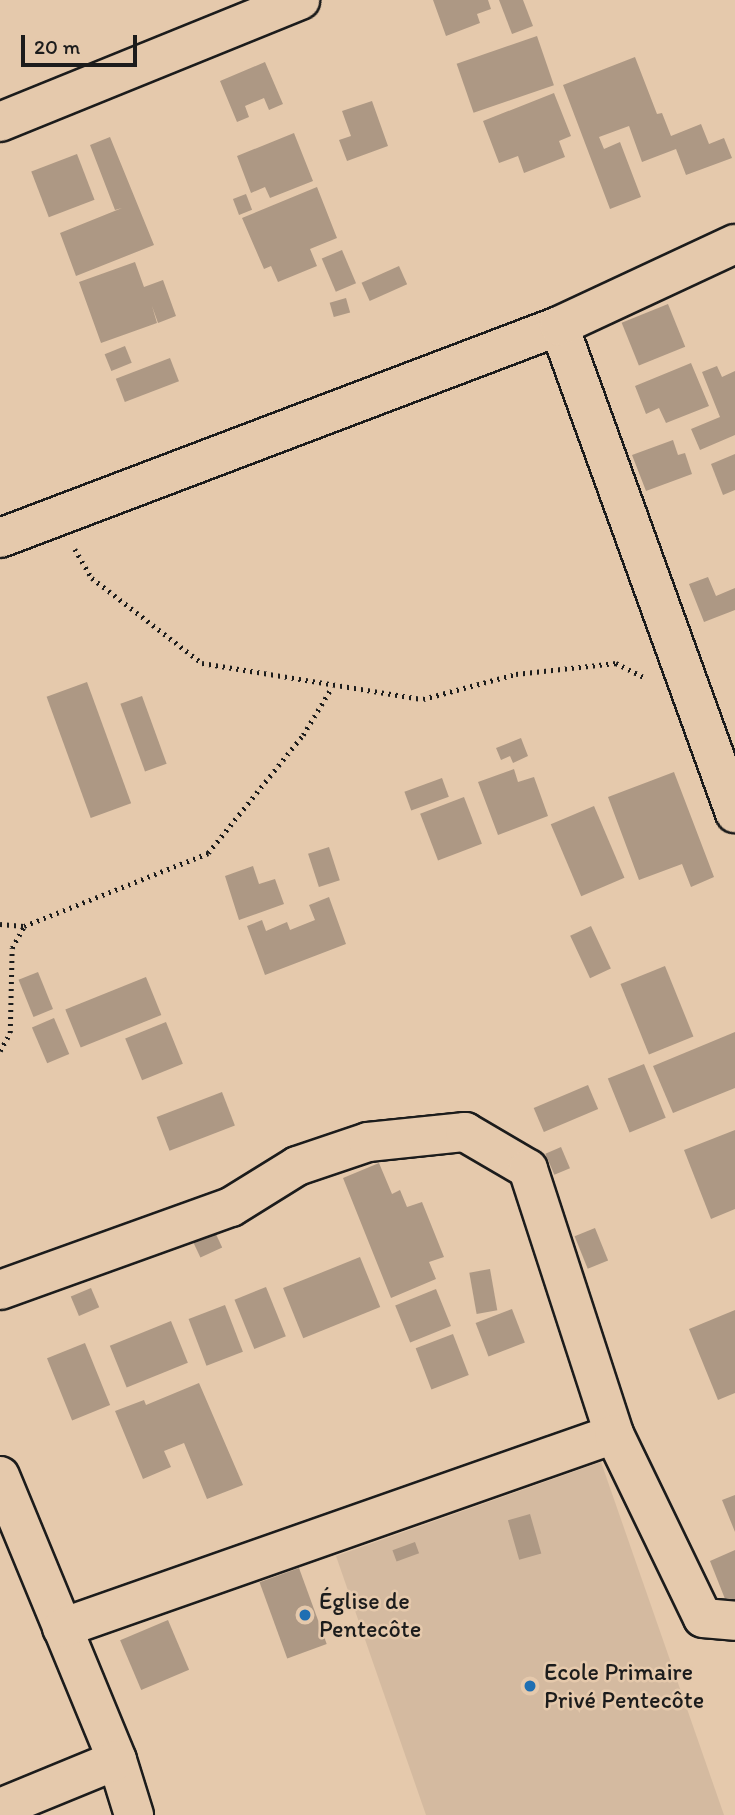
<!DOCTYPE html>
<meta charset="utf-8">
<style>
body{margin:0}
#map{position:relative;width:735px;height:1815px;overflow:hidden;background:#e5c9ac;font-family:Itim,sans-serif}
div>[style]{position:absolute}
[style*='--x']{left:calc(var(--x)*1px);top:calc(var(--y)*1px);width:calc(var(--w)*1px);rotate:calc(var(--a)*1deg)}
.built>*{inset:0;background:#d4baa0}
.building>*{inset:0;background:#ad9884;transform-origin:0 0}
.path>*{height:4.5px;margin-top:-2.25px;transform-origin:0;background:repeating-linear-gradient(90deg,#1c1c1c 0 2px,transparent 0 7px)}
.roads{filter:drop-shadow(2px 0 #1c1c1c) drop-shadow(-2px 0 #1c1c1c) drop-shadow(0 2px #1c1c1c) drop-shadow(0 -2px #1c1c1c)}
.street>*{height:38px;margin:-19px;padding:0 19px;transform-origin:19px;border-radius:19px;background:#e5c9ac}
.dots>*{width:19px;height:19px;translate:-50% -50%;box-sizing:border-box;border:4px solid #e5c9ac;border-radius:50%}
span{translate:-50% -50%;white-space:nowrap;text-align:center;line-height:1.15;-webkit-text-stroke:5px #e5c9ac;paint-order:stroke}
.poi-label{font-size:24px;color:#1c1c1c}
.left{translate:0 -50%;text-align:left}
.scale{position:absolute;left:21px;top:35px;width:116px;height:32px;box-sizing:border-box;border:4px solid #1c1c1c;border-top:0;padding-left:9px;font-size:21px;line-height:24px;white-space:nowrap;color:#1c1c1c;-webkit-text-stroke:5px #e5c9ac;paint-order:stroke}
</style>
<div id="map">
<div class="built">
<i style="clip-path:polygon(601px 1462px,724px 1815px,426px 1815px,336px 1556px)"></i>
</div>
<div class="building">
<i style="clip-path:polygon(433px 0,488px 0,491px 9px,477px 14px,480px 23px,446px 36px)"></i>
<i style="clip-path:polygon(499px 0,523px 0,533px 26px,512px 34px)"></i>
<i style="left:537px;top:36px;width:52px;height:85px;rotate:71deg"></i>
<i style="clip-path:polygon(635px 57px,657px 114px,662px 113px,671px 136px,701px 124px,709px 144px,724px 138px,732px 158px,686px 175px,676px 149px,642px 162px,629px 126px,599px 137px,604px 149px,620px 142px,641px 197px,610px 209px,563px 85px)"></i>
<i style="clip-path:polygon(265px 62px,283px 104px,269px 110px,264px 98px,245px 106px,249px 117px,237px 122px,220px 81px)"></i>
<i style="clip-path:polygon(554px 93px,571px 136px,559px 141px,565px 157px,524px 173px,518px 156px,499px 163px,483px 121px)"></i>
<i style="clip-path:polygon(372px 101px,388px 146px,347px 161px,339px 140px,351px 136px,342px 111px)"></i>
<i style="clip-path:polygon(294px 133px,313px 181px,270px 198px,265px 187px,251px 193px,237px 156px)"></i>
<i style="clip-path:polygon(110px 137px,154px 245px,76px 276px,60px 233px,122px 208px,115px 210px,90px 145px)"></i>
<i style="left:77px;top:154px;width:49px;height:49px;rotate:69deg"></i>
<i style="clip-path:polygon(317px 187px,337px 238px,310px 249px,317px 266px,278px 282px,271px 266px,264px 269px,242px 218px)"></i>
<i style="left:246px;top:194px;width:17px;height:14px;rotate:69deg"></i>
<i style="left:342px;top:250px;width:36px;height:22px;rotate:67deg"></i>
<i style="clip-path:polygon(135px 262px,144px 287px,163px 280px,176px 316px,158px 323px,152px 306px,157px 323px,101px 343px,79px 282px)"></i>
<i style="left:399px;top:266px;width:20px;height:41px;rotate:66deg"></i>
<i style="left:346px;top:298px;width:15px;height:17px;rotate:74deg"></i>
<i style="left:668px;top:304px;width:46px;height:50px;rotate:68deg"></i>
<i style="left:125px;top:346px;width:18px;height:22px;rotate:68deg"></i>
<i style="left:170px;top:358px;width:25px;height:58px;rotate:69deg"></i>
<i style="clip-path:polygon(691px 363px,709px 406px,666px 423px,659px 408px,646px 414px,635px 386px)"></i>
<i style="clip-path:polygon(717px 366px,722px 377px,735px 371px,735px 435px,700px 450px,691px 429px,720px 417px,702px 372px)"></i>
<i style="clip-path:polygon(673px 440px,678px 455px,685px 453px,692px 474px,646px 491px,632px 455px)"></i>
<i style="clip-path:polygon(735px 454px,735px 490px,723px 495px,711px 464px)"></i>
<i style="clip-path:polygon(708px 577px,716px 596px,735px 588px,735px 610px,704px 622px,689px 584px)"></i>
<i style="left:87px;top:682px;width:129px;height:43px;rotate:70deg"></i>
<i style="left:142px;top:696px;width:72px;height:23px;rotate:70deg"></i>
<i style="clip-path:polygon(521px 738px,528px 756px,513px 763px,510px 756px,501px 760px,496px 748px)"></i>
<i style="clip-path:polygon(514px 769px,518px 782px,534px 777px,548px 816px,498px 835px,478px 782px)"></i>
<i style="clip-path:polygon(674px 772px,714px 877px,691px 887px,682px 864px,639px 880px,608px 797px)"></i>
<i style="left:442px;top:778px;width:20px;height:40px;rotate:70deg"></i>
<i style="left:464px;top:797px;width:50px;height:47px;rotate:69deg"></i>
<i style="left:594px;top:806px;width:78px;height:47px;rotate:67deg"></i>
<i style="left:329px;top:847px;width:35px;height:22px;rotate:72deg"></i>
<i style="clip-path:polygon(253px 866px,259px 884px,275px 879px,284px 904px,239px 920px,225px 876px)"></i>
<i style="clip-path:polygon(329px 897px,346px 944px,265px 975px,247px 926px,262px 920px,266px 931px,287px 922px,290px 930px,315px 920px,309px 905px)"></i>
<i style="left:591px;top:926px;width:47px;height:23px;rotate:65deg"></i>
<i style="left:665px;top:966px;width:76px;height:48px;rotate:68deg"></i>
<i style="left:38px;top:972px;width:40px;height:21px;rotate:68deg"></i>
<i style="left:146px;top:977px;width:41px;height:87px;rotate:68deg"></i>
<i style="left:54px;top:1018px;width:39px;height:24px;rotate:67deg"></i>
<i style="left:166px;top:1022px;width:45px;height:44px;rotate:68deg"></i>
<i style="clip-path:polygon(735px 1032px,735px 1088px,673px 1113px,653px 1066px)"></i>
<i style="left:644px;top:1064px;width:58px;height:39px;rotate:68deg"></i>
<i style="left:588px;top:1085px;width:26px;height:59px;rotate:67deg"></i>
<i style="left:222px;top:1092px;width:36px;height:70px;rotate:69deg"></i>
<i style="clip-path:polygon(735px 1130px,735px 1209px,711px 1219px,684px 1150px)"></i>
<i style="left:561px;top:1147px;width:23px;height:17px;rotate:67deg"></i>
<i style="clip-path:polygon(379px 1163px,392px 1194px,400px 1190px,407px 1207px,422px 1202px,444px 1257px,429px 1262px,436px 1279px,391px 1298px,343px 1178px)"></i>
<i style="left:595px;top:1228px;width:35px;height:22px;rotate:68deg"></i>
<i style="left:215px;top:1232px;width:17px;height:24px;rotate:65deg"></i>
<i style="left:360px;top:1257px;width:54px;height:83px;rotate:68deg"></i>
<i style="left:490px;top:1269px;width:42px;height:21px;rotate:80deg"></i>
<i style="left:266px;top:1287px;width:53px;height:34px;rotate:68deg"></i>
<i style="left:91px;top:1288px;width:21px;height:22px;rotate:67deg"></i>
<i style="left:436px;top:1289px;width:40px;height:44px;rotate:68deg"></i>
<i style="left:225px;top:1305px;width:50px;height:39px;rotate:69deg"></i>
<i style="left:512px;top:1309px;width:36px;height:39px;rotate:69deg"></i>
<i style="clip-path:polygon(735px 1310px,735px 1393px,718px 1400px,689px 1329px)"></i>
<i style="left:171px;top:1321px;width:45px;height:66px;rotate:68deg"></i>
<i style="left:453px;top:1334px;width:44px;height:40px;rotate:69deg"></i>
<i style="left:85px;top:1343px;width:67px;height:41px;rotate:68deg"></i>
<i style="clip-path:polygon(199px 1383px,243px 1485px,207px 1499px,184px 1443px,164px 1451px,171px 1467px,143px 1479px,115px 1411px,144px 1400px,146px 1405px)"></i>
<i style="clip-path:polygon(735px 1495px,735px 1532px,722px 1500px)"></i>
<i style="left:530px;top:1514px;width:41px;height:23px;rotate:74deg"></i>
<i style="left:415px;top:1542px;width:12px;height:24px;rotate:70deg"></i>
<i style="clip-path:polygon(735px 1550px,735px 1601px,727px 1604px,710px 1561px)"></i>
<i style="left:299px;top:1568px;width:81px;height:42px;rotate:70deg"></i>
<i style="left:168px;top:1620px;width:54px;height:52px;rotate:67deg"></i>
</div>
<div class="path">
<i style="--x:75;--y:549;--w:34;--a:60"></i>
<i style="--x:92;--y:578;--w:139;--a:37.7"></i>
<i style="--x:202;--y:663;--w:224;--a:9.3"></i>
<i style="--x:423;--y:699;--w:96;--a:-15"></i>
<i style="--x:516;--y:674;--w:101;--a:-6.3"></i>
<i style="--x:616;--y:663;--w:31;--a:27"></i>
<i style="--x:0;--y:924;--w:24;--a:5"></i>
<i style="--x:24;--y:926;--w:198;--a:-21.6"></i>
<i style="--x:208;--y:853;--w:151;--a:-51.2"></i>
<i style="--x:303;--y:735;--w:56;--a:-58.9"></i>
<i style="--x:0;--y:1051;--w:21;--a:-61"></i>
<i style="--x:10;--y:1033;--w:85;--a:-88.7"></i>
<i style="--x:12;--y:948;--w:25;--a:-61"></i>
</div>
<div class="roads">
<div class="street">
<i style="--x:0;--y:122;--w:324;--a:-22.1"></i>
<i style="--x:559;--y:326;--w:518;--a:70.13"></i>
<i style="--x:0;--y:538;--w:598;--a:-20.77"></i>
<i style="--x:559;--y:326;--w:194;--a:-25"></i>
<i style="--x:0;--y:1290;--w:245;--a:-19.8"></i>
<i style="--x:231;--y:1207;--w:78;--a:-31.8"></i>
<i style="--x:297;--y:1166;--w:75;--a:-18.7"></i>
<i style="--x:368;--y:1142;--w:98;--a:-5.9"></i>
<i style="--x:465;--y:1132;--w:73;--a:30.4"></i>
<i style="--x:528;--y:1169;--w:279;--a:72"></i>
<i style="--x:0;--y:1476;--w:307;--a:67.6"></i>
<i style="--x:117;--y:1760;--w:58;--a:72.8"></i>
<i style="--x:62;--y:1628;--w:585;--a:-19.36"></i>
<i style="--x:614;--y:1434;--w:204;--a:64.2"></i>
<i style="--x:703;--y:1618;--w:32;--a:5"></i>
<i style="--x:0;--y:1808;--w:126;--a:-22.3"></i>
</div>
</div>
<div class="dots">
<i style="left:305px;top:1615px;background:#1f6fb2"></i>
<i style="left:530px;top:1686px;background:#1f6fb2"></i>
</div>
<div class="poi-label">
<span class="left" style="left:319px;top:1615px">Église de<br>Pentecôte</span>
<span class="left" style="left:544px;top:1686px">Ecole Primaire<br>Privé Pentecôte</span>
</div>
<div class="scale">20 m</div>
</div>
